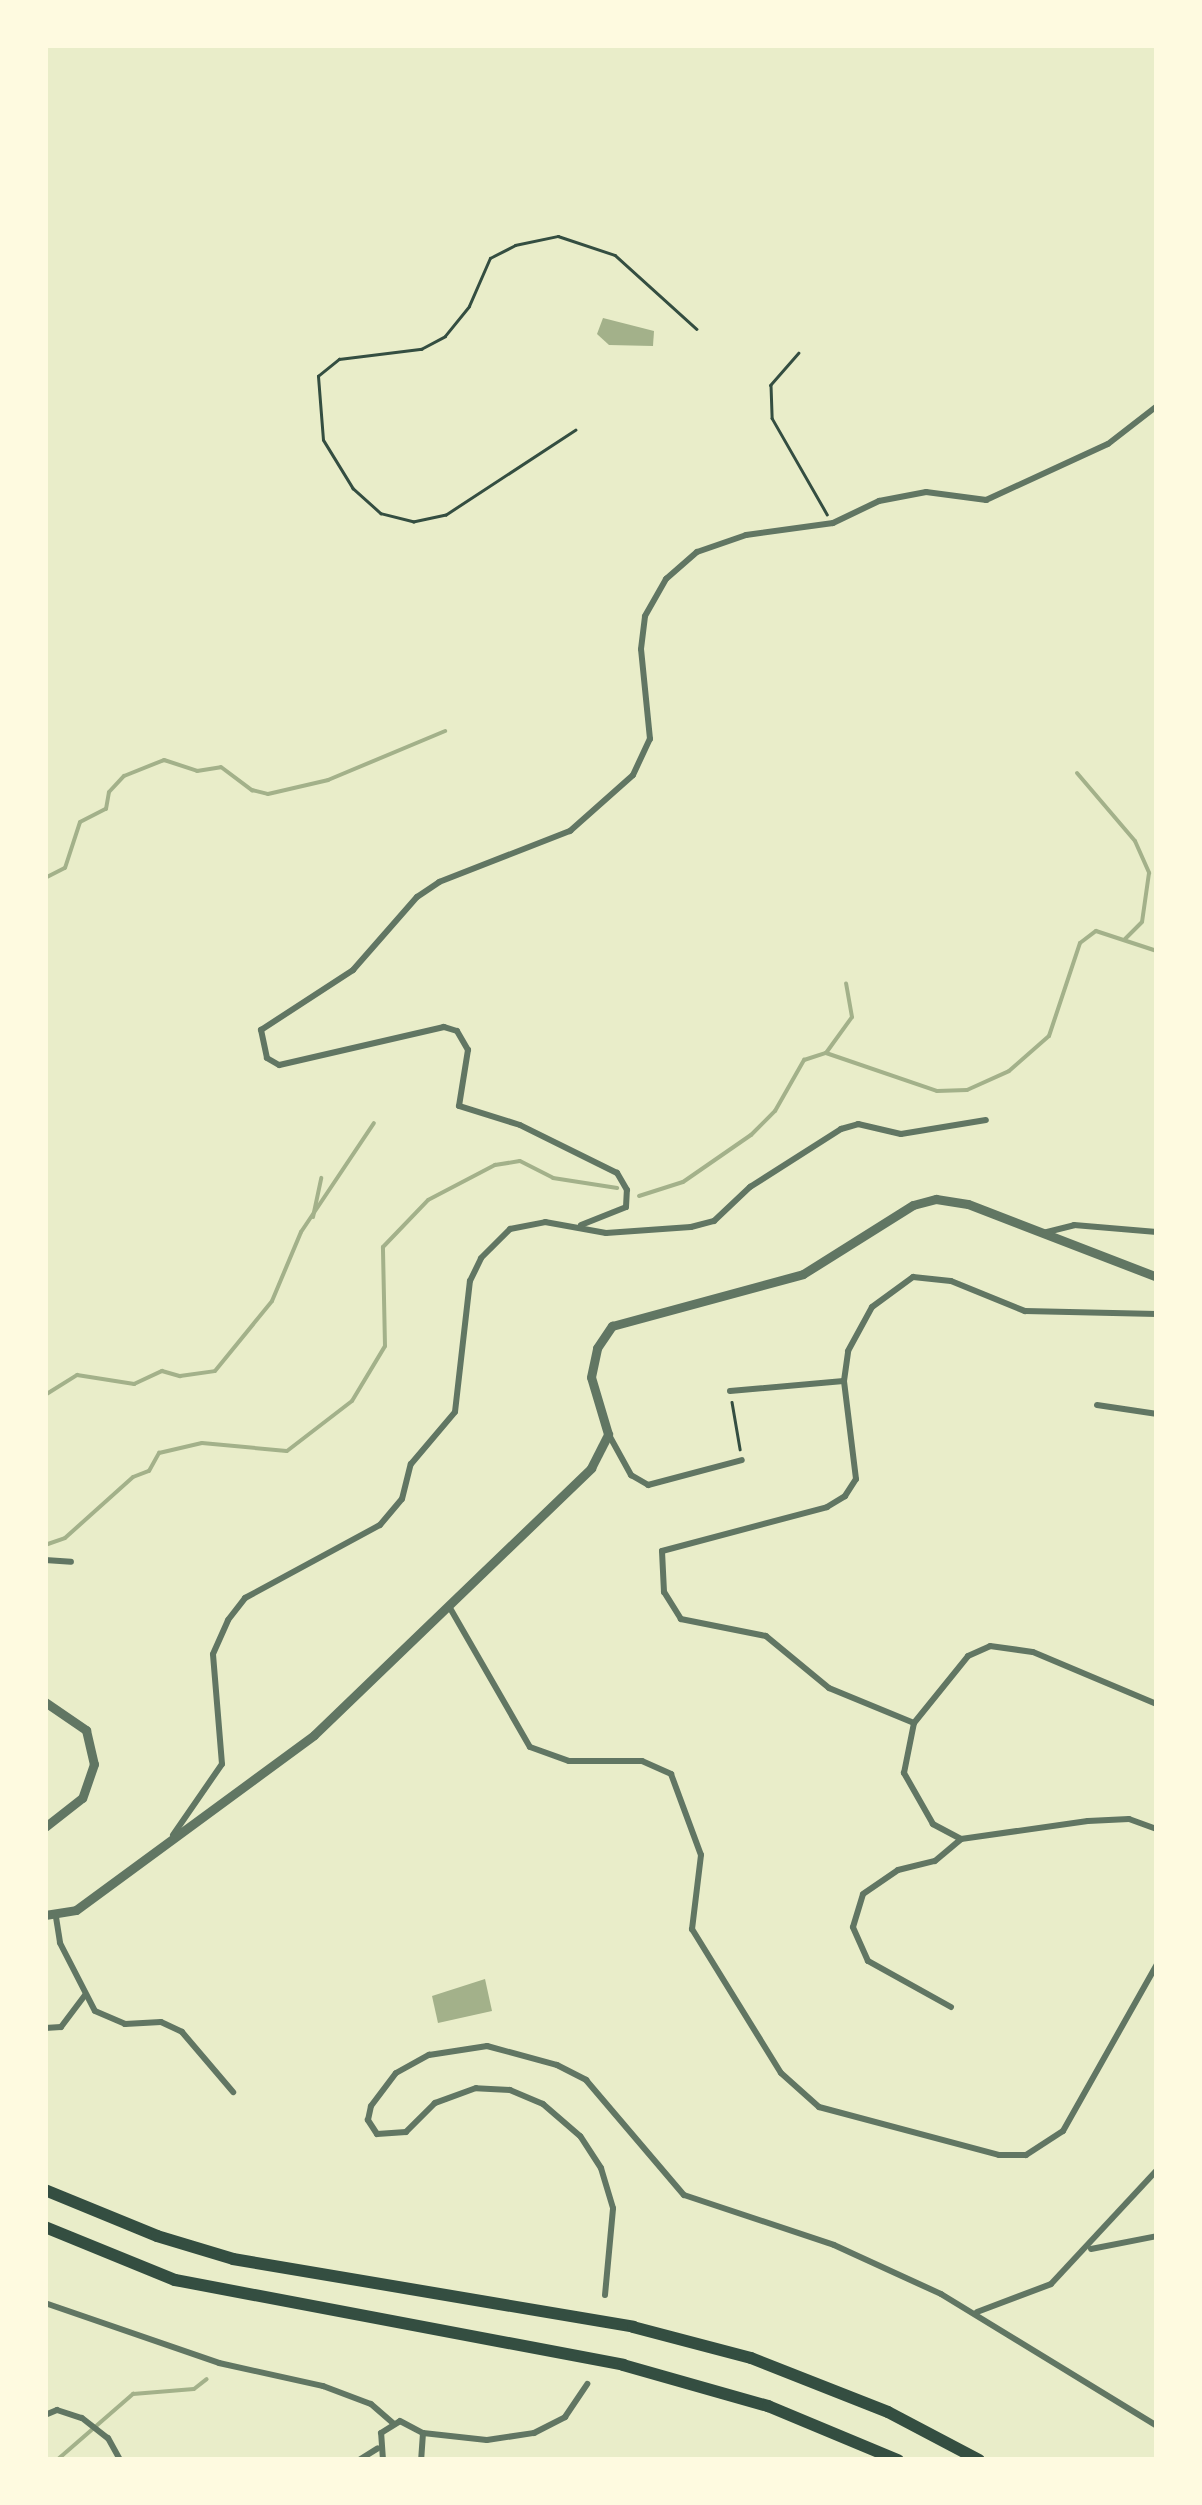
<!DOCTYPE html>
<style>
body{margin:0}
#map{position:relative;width:1202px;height:2505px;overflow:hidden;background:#e9edc9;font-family:Figtree,sans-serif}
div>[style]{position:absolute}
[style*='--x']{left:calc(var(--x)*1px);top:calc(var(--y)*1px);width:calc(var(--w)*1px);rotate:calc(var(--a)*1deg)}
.water>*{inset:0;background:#a3b18a}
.stream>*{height:4px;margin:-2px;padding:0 2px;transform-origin:2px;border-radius:2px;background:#a3b18a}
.path>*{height:2.5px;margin:-1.25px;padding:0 1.25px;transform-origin:1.25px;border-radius:1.25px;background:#344e41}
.minor>*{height:6px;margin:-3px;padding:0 3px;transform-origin:3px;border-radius:3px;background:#617663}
.tertiary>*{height:9px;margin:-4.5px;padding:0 4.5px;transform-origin:4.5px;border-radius:4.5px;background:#617663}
.motorway>*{height:12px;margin:-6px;padding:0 6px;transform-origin:6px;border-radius:6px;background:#344e41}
span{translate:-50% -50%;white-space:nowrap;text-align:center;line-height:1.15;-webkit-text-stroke:10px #fefae0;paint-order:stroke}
.frame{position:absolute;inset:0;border:48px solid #fefae0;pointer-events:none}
</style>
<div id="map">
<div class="water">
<i style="clip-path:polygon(603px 318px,654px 331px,653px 346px,609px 345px,597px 334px)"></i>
<i style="clip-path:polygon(485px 1979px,492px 2011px,438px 2023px,432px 1996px)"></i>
</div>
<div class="stream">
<i style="--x:1077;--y:773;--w:89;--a:49.5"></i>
<i style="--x:1135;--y:841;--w:35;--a:66"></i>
<i style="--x:1149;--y:873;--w:49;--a:98.1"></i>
<i style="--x:1142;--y:922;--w:24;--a:135"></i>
<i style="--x:45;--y:878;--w:22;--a:-27"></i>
<i style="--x:65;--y:868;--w:48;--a:-71.9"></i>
<i style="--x:80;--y:822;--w:29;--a:-27"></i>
<i style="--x:106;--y:809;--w:17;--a:-80"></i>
<i style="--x:109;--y:792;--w:22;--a:-47"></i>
<i style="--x:124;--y:776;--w:43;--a:-21.8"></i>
<i style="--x:164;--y:760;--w:35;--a:18"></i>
<i style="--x:197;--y:771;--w:24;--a:-9"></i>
<i style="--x:221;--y:767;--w:39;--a:37"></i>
<i style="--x:252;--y:790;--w:16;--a:14"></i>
<i style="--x:268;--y:794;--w:62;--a:-13.1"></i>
<i style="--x:328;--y:780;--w:127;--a:-22.7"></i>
<i style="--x:826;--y:1053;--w:44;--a:-54.2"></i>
<i style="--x:852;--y:1017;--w:34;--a:-100"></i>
<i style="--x:639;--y:1196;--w:46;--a:-17.7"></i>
<i style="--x:683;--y:1182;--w:83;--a:-34.7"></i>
<i style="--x:751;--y:1135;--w:34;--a:-45"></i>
<i style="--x:775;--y:1111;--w:59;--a:-60.4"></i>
<i style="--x:804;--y:1060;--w:23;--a:-18"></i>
<i style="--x:826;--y:1053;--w:117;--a:18.9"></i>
<i style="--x:937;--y:1091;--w:30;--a:-2"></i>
<i style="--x:967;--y:1090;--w:46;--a:-24.3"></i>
<i style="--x:1009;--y:1071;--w:53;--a:-41.2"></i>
<i style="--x:1049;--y:1036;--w:98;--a:-71.6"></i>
<i style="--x:1080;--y:943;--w:20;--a:-37"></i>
<i style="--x:1096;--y:931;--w:64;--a:18.2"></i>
<i style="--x:313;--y:1217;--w:40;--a:-78"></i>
<i style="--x:45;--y:1395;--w:38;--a:-32"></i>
<i style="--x:77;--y:1375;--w:58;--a:9"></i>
<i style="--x:134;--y:1384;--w:31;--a:-25"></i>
<i style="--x:162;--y:1371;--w:19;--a:16"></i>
<i style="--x:180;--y:1376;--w:35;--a:-8"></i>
<i style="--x:215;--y:1371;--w:90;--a:-50.8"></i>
<i style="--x:272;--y:1301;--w:75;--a:-67.2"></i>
<i style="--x:301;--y:1232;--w:131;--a:-56.2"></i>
<i style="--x:45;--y:1545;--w:21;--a:-19"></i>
<i style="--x:65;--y:1538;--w:91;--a:-41.9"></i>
<i style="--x:133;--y:1477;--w:17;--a:-21"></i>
<i style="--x:149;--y:1471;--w:21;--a:-61"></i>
<i style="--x:159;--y:1453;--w:44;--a:-13.1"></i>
<i style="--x:202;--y:1443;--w:85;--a:5.4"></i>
<i style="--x:287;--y:1451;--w:82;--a:-37.6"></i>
<i style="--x:352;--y:1401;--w:64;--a:-59"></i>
<i style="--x:385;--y:1346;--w:99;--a:-91.2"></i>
<i style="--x:383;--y:1247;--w:65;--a:-46.2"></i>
<i style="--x:428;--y:1200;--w:76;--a:-27.6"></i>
<i style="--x:495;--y:1165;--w:25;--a:-9"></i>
<i style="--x:520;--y:1161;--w:37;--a:27"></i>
<i style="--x:553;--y:1178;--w:65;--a:8.9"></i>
<i style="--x:57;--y:2460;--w:101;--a:-41"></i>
<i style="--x:133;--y:2394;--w:61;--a:-4.7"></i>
<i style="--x:194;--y:2389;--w:16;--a:-38"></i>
</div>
<div class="path">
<i style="--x:799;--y:353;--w:43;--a:131.2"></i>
<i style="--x:771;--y:385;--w:33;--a:88"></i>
<i style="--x:772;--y:418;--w:111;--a:60.2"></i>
<i style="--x:576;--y:430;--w:155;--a:146.8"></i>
<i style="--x:446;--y:515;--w:33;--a:168"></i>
<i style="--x:414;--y:522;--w:34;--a:-166"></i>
<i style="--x:381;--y:514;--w:38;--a:-138"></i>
<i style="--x:353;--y:489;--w:57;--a:-121.5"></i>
<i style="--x:323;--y:440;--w:64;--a:-94.5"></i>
<i style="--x:318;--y:376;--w:27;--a:-39"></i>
<i style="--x:339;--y:359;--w:83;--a:-7"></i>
<i style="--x:421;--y:349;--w:27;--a:-28"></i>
<i style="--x:445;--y:336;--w:38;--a:-51"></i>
<i style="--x:469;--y:306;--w:52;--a:-66.4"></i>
<i style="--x:490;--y:258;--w:28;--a:-27"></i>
<i style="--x:515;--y:245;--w:44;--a:-11.8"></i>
<i style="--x:558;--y:236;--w:60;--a:18.4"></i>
<i style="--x:615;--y:255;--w:110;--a:42.1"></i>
<i style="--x:732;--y:1402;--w:48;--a:80.3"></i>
</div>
<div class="minor">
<i style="--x:581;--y:1225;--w:48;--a:-21.8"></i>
<i style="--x:626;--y:1207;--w:17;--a:-87"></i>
<i style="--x:627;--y:1190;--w:20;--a:-120"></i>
<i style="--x:617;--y:1173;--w:108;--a:-153.7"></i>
<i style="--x:520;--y:1125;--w:64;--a:-162.7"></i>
<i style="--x:459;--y:1106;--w:57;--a:-80.9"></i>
<i style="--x:468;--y:1050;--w:22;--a:-120"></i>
<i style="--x:457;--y:1031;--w:14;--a:-163"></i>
<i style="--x:444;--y:1027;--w:169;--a:167"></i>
<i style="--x:279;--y:1065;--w:14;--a:-150"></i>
<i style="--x:267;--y:1058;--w:29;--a:-102"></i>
<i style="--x:261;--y:1030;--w:110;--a:-33.1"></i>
<i style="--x:353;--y:970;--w:97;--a:-48.8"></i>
<i style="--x:417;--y:897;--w:27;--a:-34"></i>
<i style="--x:439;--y:882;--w:141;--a:-21.3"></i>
<i style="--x:570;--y:831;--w:84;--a:-41.6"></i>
<i style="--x:633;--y:775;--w:40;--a:-65"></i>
<i style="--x:650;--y:739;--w:90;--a:-95.7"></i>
<i style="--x:641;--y:649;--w:33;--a:-83"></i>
<i style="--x:645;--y:616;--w:43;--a:-60.4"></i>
<i style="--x:666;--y:579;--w:41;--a:-41.1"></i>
<i style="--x:697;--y:552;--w:52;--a:-19.1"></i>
<i style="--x:746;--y:535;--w:88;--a:-7.9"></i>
<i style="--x:833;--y:523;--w:51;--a:-25.6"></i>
<i style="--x:879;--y:501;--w:48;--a:-10.8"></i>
<i style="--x:926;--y:492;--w:61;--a:7.6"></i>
<i style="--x:986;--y:500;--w:134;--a:-24.7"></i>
<i style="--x:1108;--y:444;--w:62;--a:-37.8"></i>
<i style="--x:1043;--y:1233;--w:32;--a:-14"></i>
<i style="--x:1074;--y:1225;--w:83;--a:4.8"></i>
<i style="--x:730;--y:1391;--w:114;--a:-5"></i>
<i style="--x:1097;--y:1405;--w:61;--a:8.5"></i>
<i style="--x:609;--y:1435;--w:46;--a:61.2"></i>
<i style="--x:631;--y:1475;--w:20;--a:30"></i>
<i style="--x:648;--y:1485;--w:97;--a:-14.9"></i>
<i style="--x:45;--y:1560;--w:26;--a:4"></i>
<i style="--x:450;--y:1608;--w:160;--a:60.1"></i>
<i style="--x:530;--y:1747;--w:41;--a:19.7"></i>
<i style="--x:569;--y:1761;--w:73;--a:0"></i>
<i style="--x:642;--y:1761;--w:32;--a:24"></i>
<i style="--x:671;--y:1774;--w:86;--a:69.7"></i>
<i style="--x:701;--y:1855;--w:75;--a:96.9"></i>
<i style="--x:692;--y:1929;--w:169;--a:58.3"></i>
<i style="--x:781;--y:2073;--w:51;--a:41.8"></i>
<i style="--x:819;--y:2107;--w:186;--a:14.9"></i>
<i style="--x:999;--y:2155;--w:27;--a:0"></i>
<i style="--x:1026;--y:2155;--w:44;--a:-33"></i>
<i style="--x:1063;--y:2131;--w:192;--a:-60.6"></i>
<i style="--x:914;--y:1723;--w:92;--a:-157.6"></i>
<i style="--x:829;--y:1688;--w:82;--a:-140.5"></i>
<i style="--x:766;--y:1636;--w:87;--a:-168.7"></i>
<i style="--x:681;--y:1619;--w:32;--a:-122"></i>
<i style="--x:664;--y:1592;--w:41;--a:-92.8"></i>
<i style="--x:662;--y:1551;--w:171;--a:-14.9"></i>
<i style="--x:827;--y:1507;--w:21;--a:-31"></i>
<i style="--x:845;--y:1496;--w:20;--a:-57"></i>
<i style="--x:856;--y:1479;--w:99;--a:-97"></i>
<i style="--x:844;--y:1381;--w:30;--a:-82"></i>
<i style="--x:848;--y:1351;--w:50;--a:-61.4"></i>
<i style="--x:872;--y:1307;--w:51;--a:-36.2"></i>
<i style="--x:913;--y:1277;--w:38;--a:6"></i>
<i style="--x:951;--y:1281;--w:80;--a:22.1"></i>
<i style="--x:1025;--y:1311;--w:132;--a:1.3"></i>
<i style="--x:173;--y:1835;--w:86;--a:-55.4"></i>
<i style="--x:222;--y:1764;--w:110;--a:-94.7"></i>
<i style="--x:213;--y:1654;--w:37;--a:-66"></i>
<i style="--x:228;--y:1620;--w:28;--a:-52"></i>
<i style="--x:245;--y:1598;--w:153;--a:-28.4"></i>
<i style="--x:380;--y:1525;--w:34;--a:-50"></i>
<i style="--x:402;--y:1499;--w:36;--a:-76"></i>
<i style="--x:411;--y:1464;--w:68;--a:-49.8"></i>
<i style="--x:455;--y:1412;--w:132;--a:-83.5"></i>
<i style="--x:470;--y:1281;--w:25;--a:-64"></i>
<i style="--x:481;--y:1258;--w:41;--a:-45"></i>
<i style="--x:510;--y:1229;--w:36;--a:-11"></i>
<i style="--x:545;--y:1222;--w:62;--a:10.2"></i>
<i style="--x:606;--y:1233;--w:85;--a:-4"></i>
<i style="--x:691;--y:1227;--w:24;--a:-15"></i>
<i style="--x:714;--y:1221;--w:50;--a:-43.4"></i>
<i style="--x:750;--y:1187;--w:108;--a:-32.5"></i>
<i style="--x:841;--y:1129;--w:18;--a:-16"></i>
<i style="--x:858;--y:1124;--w:44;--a:13.1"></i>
<i style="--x:901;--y:1134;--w:86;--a:-9.4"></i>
<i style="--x:961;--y:1839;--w:32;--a:-152"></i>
<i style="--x:933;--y:1824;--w:59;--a:-119.6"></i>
<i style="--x:904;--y:1773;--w:51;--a:-78.7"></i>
<i style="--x:914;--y:1723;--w:86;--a:-51.1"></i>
<i style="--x:968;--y:1656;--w:24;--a:-24"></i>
<i style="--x:990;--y:1646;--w:43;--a:7.9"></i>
<i style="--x:1033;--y:1652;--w:134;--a:22.8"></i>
<i style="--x:56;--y:1917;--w:26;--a:81"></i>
<i style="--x:60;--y:1943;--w:76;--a:62.8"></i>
<i style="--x:95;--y:2011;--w:33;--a:23"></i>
<i style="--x:125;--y:2024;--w:36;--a:-3"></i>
<i style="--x:161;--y:2022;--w:23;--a:25"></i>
<i style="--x:182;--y:2032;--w:79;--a:49.6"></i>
<i style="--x:951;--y:2007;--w:95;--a:-151"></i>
<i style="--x:868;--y:1961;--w:37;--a:-114"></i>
<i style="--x:853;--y:1927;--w:34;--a:-73"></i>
<i style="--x:863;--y:1894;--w:42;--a:-34.4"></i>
<i style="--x:898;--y:1870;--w:38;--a:-14"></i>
<i style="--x:935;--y:1861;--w:34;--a:-40"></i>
<i style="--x:961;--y:1839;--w:128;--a:-8.1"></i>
<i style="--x:1088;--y:1821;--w:41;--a:-2.8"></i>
<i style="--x:1129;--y:1819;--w:30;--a:20"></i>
<i style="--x:45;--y:2028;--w:16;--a:-4"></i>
<i style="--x:61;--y:2027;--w:40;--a:-53"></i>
<i style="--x:1091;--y:2249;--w:67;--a:-11.1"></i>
<i style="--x:605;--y:2295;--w:87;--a:-84.7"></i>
<i style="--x:613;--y:2208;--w:42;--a:-106.7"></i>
<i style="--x:601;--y:2168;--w:38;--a:-123"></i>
<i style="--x:580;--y:2136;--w:49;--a:-139.1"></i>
<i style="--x:543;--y:2104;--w:36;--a:-157"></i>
<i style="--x:510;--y:2090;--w:34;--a:-177"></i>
<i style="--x:476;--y:2088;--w:44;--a:159.9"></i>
<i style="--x:435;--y:2103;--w:41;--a:135"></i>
<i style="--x:406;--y:2132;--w:29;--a:176"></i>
<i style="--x:377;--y:2134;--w:17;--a:-123"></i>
<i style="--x:368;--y:2120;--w:14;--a:-78"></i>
<i style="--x:371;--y:2106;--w:41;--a:-52.9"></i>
<i style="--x:396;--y:2073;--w:38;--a:-29"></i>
<i style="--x:429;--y:2055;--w:59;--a:-8.8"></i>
<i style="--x:487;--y:2046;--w:73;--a:15.2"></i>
<i style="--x:557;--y:2065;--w:33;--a:27"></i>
<i style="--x:586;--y:2080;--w:151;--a:49.6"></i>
<i style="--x:684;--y:2195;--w:158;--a:18.4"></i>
<i style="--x:834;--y:2245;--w:118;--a:24.6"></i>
<i style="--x:941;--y:2294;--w:253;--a:31.4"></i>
<i style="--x:45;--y:2303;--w:184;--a:19"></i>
<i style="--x:219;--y:2363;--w:107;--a:12.5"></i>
<i style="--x:323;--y:2386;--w:51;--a:20.6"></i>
<i style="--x:371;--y:2404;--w:29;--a:41"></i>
<i style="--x:977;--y:2312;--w:79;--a:-20.7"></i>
<i style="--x:1051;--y:2284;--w:156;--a:-47.1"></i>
<i style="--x:45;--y:2415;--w:13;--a:-23"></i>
<i style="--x:57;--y:2410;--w:26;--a:18"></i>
<i style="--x:82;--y:2418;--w:33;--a:38"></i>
<i style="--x:108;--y:2438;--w:25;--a:61"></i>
<i style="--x:423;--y:2433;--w:64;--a:6.2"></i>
<i style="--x:487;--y:2440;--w:48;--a:-8.5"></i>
<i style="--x:534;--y:2433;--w:35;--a:-27"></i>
<i style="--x:565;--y:2417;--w:40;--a:-56"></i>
<i style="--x:359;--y:2460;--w:22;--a:-32"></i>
<i style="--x:383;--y:2460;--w:27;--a:-94"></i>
<i style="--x:381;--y:2433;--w:22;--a:-32"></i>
<i style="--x:400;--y:2421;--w:26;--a:28"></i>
<i style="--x:423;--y:2433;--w:27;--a:94"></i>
</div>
<div class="tertiary">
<i style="--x:45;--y:1702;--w:50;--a:34.3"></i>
<i style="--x:86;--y:1730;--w:35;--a:77"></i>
<i style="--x:94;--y:1764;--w:36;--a:109"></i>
<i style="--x:82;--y:1798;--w:47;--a:141.9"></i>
<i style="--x:45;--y:1915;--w:31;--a:-9"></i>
<i style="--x:76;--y:1910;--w:295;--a:-36.3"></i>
<i style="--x:314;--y:1735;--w:385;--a:-43.9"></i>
<i style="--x:591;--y:1468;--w:38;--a:-63"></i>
<i style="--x:608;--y:1434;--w:59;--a:-106.6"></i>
<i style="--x:591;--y:1377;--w:30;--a:-78"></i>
<i style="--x:597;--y:1348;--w:27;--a:-56"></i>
<i style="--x:612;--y:1326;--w:198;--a:-15.2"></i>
<i style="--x:803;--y:1274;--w:130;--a:-32.1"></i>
<i style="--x:913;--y:1205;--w:24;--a:-15"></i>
<i style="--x:936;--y:1199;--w:32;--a:9"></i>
<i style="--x:968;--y:1204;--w:203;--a:21.1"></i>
</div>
<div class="motorway">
<i style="--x:45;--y:2190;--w:121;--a:22.3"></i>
<i style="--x:157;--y:2236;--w:79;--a:16.8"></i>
<i style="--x:233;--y:2259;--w:406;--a:9.6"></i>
<i style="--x:633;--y:2327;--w:122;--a:14.7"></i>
<i style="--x:751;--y:2358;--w:147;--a:21.5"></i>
<i style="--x:888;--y:2412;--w:103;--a:27.8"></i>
<i style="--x:45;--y:2227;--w:140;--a:22.2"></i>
<i style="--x:175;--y:2280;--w:456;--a:10.7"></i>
<i style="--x:623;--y:2365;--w:151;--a:15.8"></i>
<i style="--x:768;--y:2406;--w:141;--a:22.6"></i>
</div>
<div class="frame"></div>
</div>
